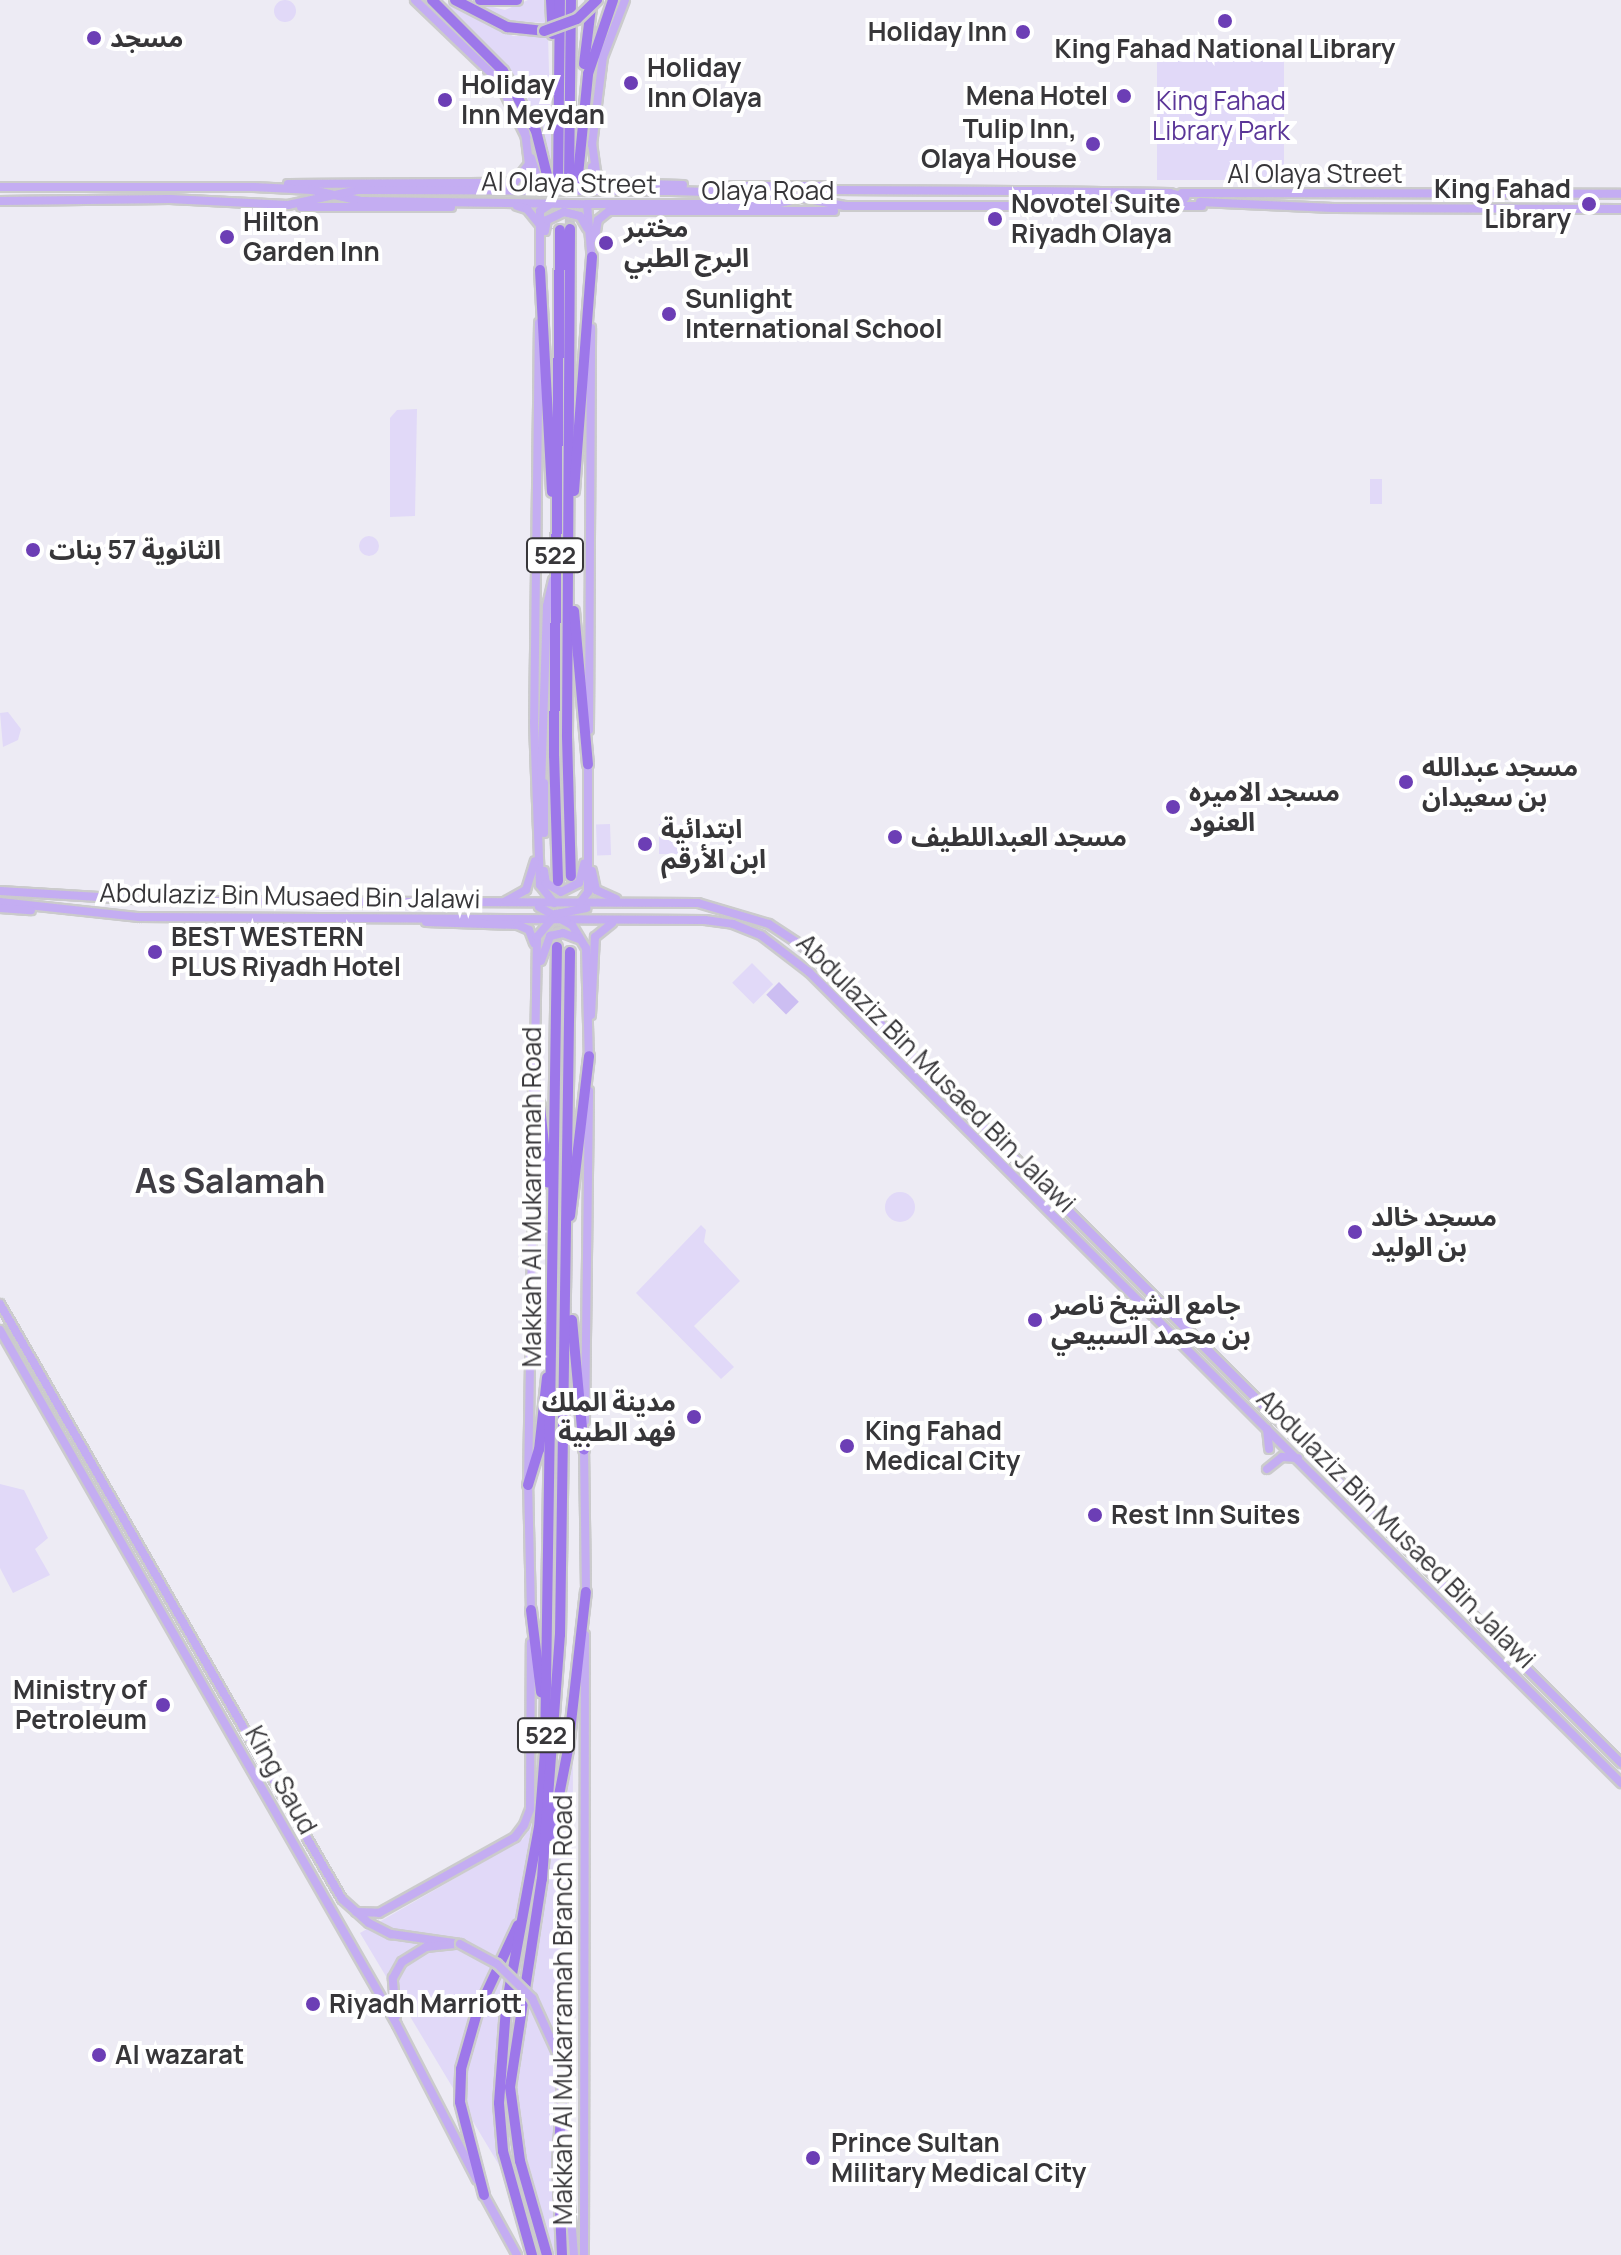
<!DOCTYPE html>
<meta charset="utf-8">
<style>
body{margin:0}
#map{position:relative;width:1621px;height:2255px;overflow:hidden;background:#edebf4;font-family:Manrope,"Noto Sans Arabic",sans-serif}
div>[style]{position:absolute}
[style*='--x']{left:calc(var(--x)*1px);top:calc(var(--y)*1px);width:calc(var(--w)*1px);rotate:calc(var(--a)*1deg)}
.green>*{inset:0;background:#e1d9f8;transform-origin:0 0}
.round{border-radius:50%}
.water>*{inset:0;background:#ccbef2;transform-origin:0 0}
.highway-tunnel>*{height:10px;margin-top:-5px;transform-origin:0;background:repeating-linear-gradient(90deg,#c9c7cf 0 10px,transparent 0 15px)}
.roads{filter:drop-shadow(2px 0 #cbcbcc) drop-shadow(-2px 0 #cbcbcc) drop-shadow(0 2px #cbcbcc) drop-shadow(0 -2px #cbcbcc)}
.major>*{height:8px;margin:-4px;padding:0 4px;transform-origin:4px;border-radius:4px;background:#c4adf2}
.highway>*{height:10px;margin:-5px;padding:0 5px;transform-origin:5px;border-radius:5px;background:#9d77ea}
.bridges{filter:drop-shadow(2px 0 #cbcbcc) drop-shadow(-2px 0 #cbcbcc) drop-shadow(0 2px #cbcbcc) drop-shadow(0 -2px #cbcbcc)}
.major-bridge>*{height:8px;margin:-4px;padding:0 4px;transform-origin:4px;border-radius:4px;background:#c4adf2}
.highway-bridge>*{height:10px;margin:-5px;padding:0 5px;transform-origin:5px;border-radius:5px;background:#9d77ea}
.dots>*{width:22px;height:22px;translate:-50% -50%;box-sizing:border-box;border:4px solid #fff;border-radius:50%}
span{translate:-50% -50%;white-space:nowrap;text-align:center;line-height:1.15;-webkit-text-stroke:8px #fff;paint-order:stroke}
.shield-label span{padding:2px 6px;background:#fff;border:2px solid;border-radius:6px;-webkit-text-stroke-width:0}
.shield-label{font-size:24px;color:#373639;font-weight:700}
.poi-label{font-size:26px;color:#373639;font-weight:700}
.right{translate:-100% -50%;text-align:right}
.left{translate:0 -50%;text-align:left}
.park-label{font-size:26px;color:#5b3698}
.street-label{font-size:26px;color:#373639}
.district-label{font-size:34px;color:#3f3d44;font-weight:700}
</style>
<div id="map">
<div class="green">
<i style="clip-path:polygon(440px 0,513px 36px,548px 35px,552px 181px,550px 156px,526px 94px,497px 55px)"></i>
<i style="clip-path:polygon(465px 0,505px 10px,528px 0,548px 0,548px 23px,499px 20px)"></i>
<i class="round" style="left:274px;top:0;width:22px;height:22px"></i>
<i style="left:1284px;top:52px;width:128px;height:127px;rotate:90deg"></i>
<i style="clip-path:polygon(417px 409px,415px 516px,390px 517px,390px 418px,397px 410px)"></i>
<i style="left:1370px;top:479px;width:12px;height:25px"></i>
<i class="round" style="left:359px;top:536px;width:20px;height:20px"></i>
<i style="clip-path:polygon(8px 712px,21px 729px,18px 740px,3px 747px,0 713px)"></i>
<i style="left:610px;top:824px;width:31px;height:14px;rotate:88deg"></i>
<i style="left:659px;top:824px;width:20px;height:30px"></i>
<i style="left:752px;top:963px;width:30px;height:28px;rotate:45deg"></i>
<i class="round" style="left:885px;top:1192px;width:30px;height:30px"></i>
<i style="clip-path:polygon(701px 1225px,706px 1230px,704px 1242px,740px 1281px,694px 1326px,734px 1367px,721px 1379px,636px 1293px)"></i>
<i style="clip-path:polygon(0 1484px,24px 1490px,48px 1538px,35px 1549px,50px 1575px,13px 1593px,0 1568px)"></i>
<i style="clip-path:polygon(573px 1750px,572px 2102px,552px 2105px,558px 2255px,553px 2255px,360px 1933px,523px 1839px)"></i>
</div>
<div class="water">
<i style="left:779px;top:982px;width:28px;height:18px;rotate:45deg"></i>
</div>
<div class="highway-tunnel">
<i style="--x:549;--y:183;--w:46;--a:83.8"></i>
<i style="--x:569;--y:184;--w:45;--a:88.7"></i>
<i style="--x:557;--y:947;--w:64;--a:-89.1"></i>
</div>
<div class="roads">
<div class="major">
<i style="--x:415;--y:0;--w:115;--a:43.9"></i>
<i style="--x:498;--y:80;--w:64;--a:63.8"></i>
<i style="--x:592;--y:143;--w:30;--a:82"></i>
<i style="--x:596;--y:173;--w:13;--a:48"></i>
<i style="--x:605;--y:183;--w:78;--a:1.5"></i>
<i style="--x:592;--y:145;--w:89;--a:-82.9"></i>
<i style="--x:603;--y:57;--w:61;--a:-68.9"></i>
<i style="--x:531;--y:158;--w:35;--a:72"></i>
<i style="--x:288;--y:184;--w:226;--a:-0.3"></i>
<i style="--x:514;--y:183;--w:24;--a:-52"></i>
<i style="--x:529;--y:164;--w:32;--a:-97"></i>
<i style="--x:712;--y:186;--w:119;--a:0"></i>
<i style="--x:0;--y:187;--w:254;--a:0"></i>
<i style="--x:254;--y:187;--w:58;--a:3"></i>
<i style="--x:312;--y:190;--w:50;--a:12.7"></i>
<i style="--x:361;--y:201;--w:226;--a:0.8"></i>
<i style="--x:587;--y:204;--w:189;--a:0"></i>
<i style="--x:776;--y:204;--w:57;--a:-14.3"></i>
<i style="--x:831;--y:190;--w:203;--a:0.3"></i>
<i style="--x:1034;--y:191;--w:136;--a:0.8"></i>
<i style="--x:1170;--y:193;--w:16;--a:15"></i>
<i style="--x:1185;--y:197;--w:9;--a:122"></i>
<i style="--x:585;--y:191;--w:11;--a:-49"></i>
<i style="--x:592;--y:183;--w:16;--a:-90"></i>
<i style="--x:1182;--y:193;--w:439;--a:0.1"></i>
<i style="--x:0;--y:201;--w:170;--a:-0.7"></i>
<i style="--x:170;--y:199;--w:118;--a:2.9"></i>
<i style="--x:288;--y:205;--w:72;--a:-12.1"></i>
<i style="--x:358;--y:190;--w:314;--a:0.2"></i>
<i style="--x:672;--y:191;--w:110;--a:1.6"></i>
<i style="--x:782;--y:194;--w:64;--a:10.8"></i>
<i style="--x:845;--y:206;--w:357;--a:0"></i>
<i style="--x:1200;--y:202;--w:133;--a:2.6"></i>
<i style="--x:1333;--y:208;--w:288;--a:0.2"></i>
<i style="--x:587;--y:204;--w:58;--a:85.1"></i>
<i style="--x:517;--y:206;--w:10;--a:17"></i>
<i style="--x:527;--y:209;--w:19;--a:51"></i>
<i style="--x:301;--y:207;--w:150;--a:0"></i>
<i style="--x:545;--y:231;--w:11;--a:-80"></i>
<i style="--x:547;--y:220;--w:19;--a:-25"></i>
<i style="--x:564;--y:212;--w:16;--a:14"></i>
<i style="--x:580;--y:216;--w:14;--a:60"></i>
<i style="--x:595;--y:238;--w:18;--a:-81"></i>
<i style="--x:598;--y:220;--w:14;--a:-39"></i>
<i style="--x:609;--y:211;--w:225;--a:0"></i>
<i style="--x:540;--y:274;--w:63;--a:-90"></i>
<i style="--x:540;--y:211;--w:11;--a:-34"></i>
<i style="--x:539;--y:323;--w:399;--a:90.7"></i>
<i style="--x:534;--y:722;--w:163;--a:87.9"></i>
<i style="--x:540;--y:885;--w:23;--a:52"></i>
<i style="--x:589;--y:730;--w:402;--a:-89.7"></i>
<i style="--x:541;--y:787;--w:181;--a:-88.1"></i>
<i style="--x:547;--y:606;--w:26;--a:-77"></i>
<i style="--x:544;--y:833;--w:50;--a:-90"></i>
<i style="--x:544;--y:871;--w:12;--a:81"></i>
<i style="--x:546;--y:883;--w:17;--a:31"></i>
<i style="--x:561;--y:892;--w:20;--a:-27"></i>
<i style="--x:579;--y:883;--w:20;--a:-75"></i>
<i style="--x:592;--y:871;--w:19;--a:78"></i>
<i style="--x:596;--y:890;--w:22;--a:24"></i>
<i style="--x:0;--y:891;--w:165;--a:3.5"></i>
<i style="--x:165;--y:901;--w:533;--a:0.21"></i>
<i style="--x:698;--y:903;--w:74;--a:16.5"></i>
<i style="--x:769;--y:924;--w:42;--a:33.3"></i>
<i style="--x:804;--y:947;--w:1155;--a:44.96"></i>
<i style="--x:506;--y:901;--w:23;--a:-29"></i>
<i style="--x:526;--y:890;--w:30;--a:-73"></i>
<i style="--x:0;--y:902;--w:140;--a:6.2"></i>
<i style="--x:139;--y:917;--w:566;--a:0.3"></i>
<i style="--x:705;--y:920;--w:28;--a:8"></i>
<i style="--x:733;--y:924;--w:31;--a:22"></i>
<i style="--x:762;--y:936;--w:59;--a:37.5"></i>
<i style="--x:809;--y:972;--w:1148;--a:44.96"></i>
<i style="--x:580;--y:903;--w:14;--a:-54"></i>
<i style="--x:588;--y:892;--w:132;--a:-90"></i>
<i style="--x:539;--y:907;--w:38;--a:29"></i>
<i style="--x:572;--y:925;--w:27;--a:59"></i>
<i style="--x:586;--y:948;--w:113;--a:88.5"></i>
<i style="--x:0;--y:908;--w:31;--a:4"></i>
<i style="--x:426;--y:922;--w:92;--a:1.9"></i>
<i style="--x:518;--y:925;--w:12;--a:24"></i>
<i style="--x:529;--y:930;--w:14;--a:69"></i>
<i style="--x:541;--y:961;--w:27;--a:-70"></i>
<i style="--x:550;--y:936;--w:13;--a:-13"></i>
<i style="--x:563;--y:933;--w:17;--a:21"></i>
<i style="--x:591;--y:1015;--w:78;--a:-87.1"></i>
<i style="--x:595;--y:937;--w:22;--a:-39"></i>
<i style="--x:0;--y:1304;--w:686;--a:60.11"></i>
<i style="--x:342;--y:1899;--w:36;--a:42"></i>
<i style="--x:369;--y:1923;--w:25;--a:27"></i>
<i style="--x:391;--y:1934;--w:70;--a:8.2"></i>
<i style="--x:0;--y:1330;--w:800;--a:60.26"></i>
<i style="--x:397;--y:2025;--w:174;--a:62.7"></i>
<i style="--x:585;--y:1421;--w:330;--a:-89.3"></i>
<i style="--x:1267;--y:1429;--w:20;--a:84"></i>
<i style="--x:584;--y:1447;--w:150;--a:89.2"></i>
<i style="--x:1267;--y:1469;--w:19;--a:-39"></i>
<i style="--x:1282;--y:1457;--w:16;--a:4"></i>
<i style="--x:531;--y:1613;--w:128;--a:-91.3"></i>
<i style="--x:528;--y:1485;--w:548;--a:-89.06"></i>
<i style="--x:537;--y:937;--w:30;--a:-50"></i>
<i style="--x:556;--y:914;--w:31;--a:-11"></i>
<i style="--x:356;--y:1912;--w:23;--a:2"></i>
<i style="--x:379;--y:1913;--w:156;--a:-29.2"></i>
<i style="--x:515;--y:1837;--w:15;--a:-53"></i>
<i style="--x:524;--y:1825;--w:17;--a:-69"></i>
<i style="--x:530;--y:1809;--w:166;--a:-89.7"></i>
<i style="--x:396;--y:2016;--w:38;--a:-95"></i>
<i style="--x:393;--y:1978;--w:18;--a:-61"></i>
<i style="--x:402;--y:1962;--w:28;--a:-32"></i>
<i style="--x:426;--y:1947;--w:29;--a:-6"></i>
<i style="--x:564;--y:2128;--w:127;--a:85.5"></i>
<i style="--x:483;--y:2193;--w:71;--a:61.3"></i>
<i style="--x:584;--y:2255;--w:620;--a:-89.91"></i>
</div>
<div class="highway">
<i style="--x:432;--y:0;--w:100;--a:45"></i>
<i style="--x:503;--y:71;--w:68;--a:61.2"></i>
<i style="--x:536;--y:131;--w:54;--a:76"></i>
<i style="--x:455;--y:0;--w:59;--a:27.4"></i>
<i style="--x:507;--y:27;--w:37;--a:6"></i>
<i style="--x:480;--y:0;--w:37;--a:0"></i>
<i style="--x:551;--y:0;--w:34;--a:87"></i>
<i style="--x:584;--y:64;--w:64;--a:-82.9"></i>
<i style="--x:558;--y:184;--w:184;--a:-89.4"></i>
<i style="--x:569;--y:184;--w:184;--a:-89.4"></i>
<i style="--x:577;--y:185;--w:112;--a:-84.3"></i>
<i style="--x:588;--y:74;--w:78;--a:-71.3"></i>
<i style="--x:570;--y:229;--w:508;--a:90.34"></i>
<i style="--x:567;--y:737;--w:139;--a:88.4"></i>
<i style="--x:540;--y:270;--w:222;--a:86.9"></i>
<i style="--x:574;--y:491;--w:235;--a:-85.6"></i>
<i style="--x:574;--y:611;--w:154;--a:84.8"></i>
<i style="--x:558;--y:881;--w:125;--a:-91.8"></i>
<i style="--x:554;--y:756;--w:526;--a:-89.35"></i>
<i style="--x:532;--y:1083;--w:24;--a:71"></i>
<i style="--x:540;--y:1106;--w:77;--a:84.1"></i>
<i style="--x:570;--y:1216;--w:161;--a:-83.2"></i>
<i style="--x:572;--y:1320;--w:130;--a:84.7"></i>
<i style="--x:528;--y:1485;--w:37;--a:-73"></i>
<i style="--x:539;--y:1450;--w:73;--a:-83.7"></i>
<i style="--x:531;--y:1610;--w:83;--a:83"></i>
<i style="--x:551;--y:1836;--w:89;--a:-78.9"></i>
<i style="--x:568;--y:1749;--w:158;--a:-83.5"></i>
<i style="--x:484;--y:2195;--w:96;--a:-104.5"></i>
<i style="--x:460;--y:2102;--w:33;--a:-88"></i>
<i style="--x:461;--y:2069;--w:58;--a:-74.1"></i>
<i style="--x:477;--y:2013;--w:97;--a:-65"></i>
<i style="--x:532;--y:2255;--w:108;--a:-105.6"></i>
<i style="--x:503;--y:2151;--w:48;--a:-94.8"></i>
<i style="--x:499;--y:2103;--w:96;--a:-85.8"></i>
<i style="--x:506;--y:2007;--w:182;--a:-79.6"></i>
<i style="--x:539;--y:1828;--w:76;--a:-85.5"></i>
<i style="--x:545;--y:1752;--w:805;--a:-89.15"></i>
<i style="--x:547;--y:2255;--w:98;--a:-106"></i>
<i style="--x:520;--y:2161;--w:75;--a:-97.7"></i>
<i style="--x:510;--y:2087;--w:210;--a:-81.3"></i>
<i style="--x:542;--y:1879;--w:245;--a:-85.8"></i>
<i style="--x:560;--y:1635;--w:683;--a:-89.16"></i>
<i style="--x:562;--y:2255;--w:91;--a:-92.5"></i>
<i style="--x:558;--y:2164;--w:66;--a:-86.5"></i>
</div>
</div>
<div class="bridges">
<div class="major-bridge">
<i style="--x:460;--y:1944;--w:42;--a:28.4"></i>
<i style="--x:497;--y:1964;--w:49;--a:44.2"></i>
<i style="--x:532;--y:1998;--w:63;--a:65.5"></i>
<i style="--x:558;--y:2055;--w:43;--a:84.7"></i>
</div>
<div class="highway-bridge">
<i style="--x:544;--y:31;--w:35;--a:-20"></i>
<i style="--x:577;--y:19;--w:28;--a:-44"></i>
</div>
</div>
<div class="dots">
<i style="left:1225px;top:21px;background:#6c3eb5"></i>
<i style="left:1023px;top:32px;background:#6c3eb5"></i>
<i style="left:94px;top:38px;background:#6c3eb5"></i>
<i style="left:631px;top:83px;background:#6c3eb5"></i>
<i style="left:1124px;top:96px;background:#6c3eb5"></i>
<i style="left:445px;top:100px;background:#6c3eb5"></i>
<i style="left:1093px;top:144px;background:#6c3eb5"></i>
<i style="left:1589px;top:204px;background:#6c3eb5"></i>
<i style="left:995px;top:219px;background:#6c3eb5"></i>
<i style="left:227px;top:237px;background:#6c3eb5"></i>
<i style="left:606px;top:243px;background:#6c3eb5"></i>
<i style="left:669px;top:314px;background:#6c3eb5"></i>
<i style="left:33px;top:550px;background:#6c3eb5"></i>
<i style="left:1406px;top:782px;background:#6c3eb5"></i>
<i style="left:1173px;top:807px;background:#6c3eb5"></i>
<i style="left:895px;top:837px;background:#6c3eb5"></i>
<i style="left:645px;top:844px;background:#6c3eb5"></i>
<i style="left:155px;top:952px;background:#6c3eb5"></i>
<i style="left:1355px;top:1232px;background:#6c3eb5"></i>
<i style="left:1035px;top:1320px;background:#6c3eb5"></i>
<i style="left:694px;top:1417px;background:#6c3eb5"></i>
<i style="left:847px;top:1446px;background:#6c3eb5"></i>
<i style="left:1095px;top:1515px;background:#6c3eb5"></i>
<i style="left:163px;top:1705px;background:#6c3eb5"></i>
<i style="left:313px;top:2004px;background:#6c3eb5"></i>
<i style="left:99px;top:2055px;background:#6c3eb5"></i>
<i style="left:813px;top:2158px;background:#6c3eb5"></i>
</div>
<div class="shield-label">
<span style="left:555px;top:555px">522</span>
<span style="left:546px;top:1735px">522</span>
</div>
<div class="poi-label">
<span class="right" style="left:1007px;top:32px">Holiday Inn</span>
<span class="left" style="left:110px;top:38px">مسجد</span>
<span style="left:1225px;top:49px">King Fahad National Library</span>
<span class="left" style="left:647px;top:83px">Holiday<br>Inn Olaya</span>
<span class="left" style="left:461px;top:100px">Holiday<br>Inn Meydan</span>
<span class="right" style="left:1108px;top:96px">Mena Hotel</span>
<span class="right" style="left:1077px;top:144px">Tulip Inn,<br>Olaya House</span>
<span class="right" style="left:1571px;top:204px">King Fahad<br>Library</span>
<span class="left" style="left:1011px;top:219px">Novotel Suite<br>Riyadh Olaya</span>
<span class="left" style="left:243px;top:237px">Hilton<br>Garden Inn</span>
<span class="left" style="left:624px;top:243px">مختبر<br>البرج الطبي</span>
<span class="left" style="left:685px;top:314px">Sunlight<br>International School</span>
<span class="left" style="left:49px;top:550px">الثانوية 57 بنات</span>
<span class="left" style="left:1422px;top:782px">مسجد عبدالله<br>بن سعيدان</span>
<span class="left" style="left:1189px;top:807px">مسجد الاميره<br>العنود</span>
<span class="left" style="left:661px;top:844px">ابتدائية<br>ابن الأرقم</span>
<span class="left" style="left:911px;top:837px">مسجد العبداللطيف</span>
<span class="left" style="left:171px;top:952px">BEST WESTERN<br>PLUS Riyadh Hotel</span>
<span class="left" style="left:1371px;top:1232px">مسجد خالد<br>بن الوليد</span>
<span class="left" style="left:1051px;top:1320px">جامع الشيخ ناصر<br>بن محمد السبيعي</span>
<span class="right" style="left:676px;top:1417px">مدينة الملك<br>فهد الطبية</span>
<span class="left" style="left:865px;top:1446px">King Fahad<br>Medical City</span>
<span class="left" style="left:1111px;top:1515px">Rest Inn Suites</span>
<span class="right" style="left:147px;top:1705px">Ministry of<br>Petroleum</span>
<span class="left" style="left:329px;top:2004px">Riyadh Marriott</span>
<span class="left" style="left:115px;top:2055px">Al wazarat</span>
<span class="left" style="left:831px;top:2158px">Prince Sultan<br>Military Medical City</span>
</div>
<div class="park-label">
<span style="left:1221px;top:116px">King Fahad<br>Library Park</span>
</div>
<div class="street-label">
<span style="left:1315px;top:174px">Al Olaya Street</span>
<span style="left:569px;top:183px;rotate:1deg">Al Olaya Street</span>
<span style="left:768px;top:191px">Olaya Road</span>
<span style="left:290px;top:896px;rotate:1deg">Abdulaziz Bin Musaed Bin Jalawi</span>
<span style="left:936px;top:1073px;rotate:45deg">Abdulaziz Bin Musaed Bin Jalawi</span>
<span style="left:532px;top:1197px;rotate:-90deg">Makkah Al Mukarramah Road</span>
<span style="left:1396px;top:1529px;rotate:45deg">Abdulaziz Bin Musaed Bin Jalawi</span>
<span style="left:281px;top:1780px;rotate:61deg">King Saud</span>
<span style="left:563px;top:2010px;rotate:-90deg">Makkah Al Mukarramah Branch Road</span>
</div>
<div class="district-label">
<span style="left:230px;top:1181px">As Salamah</span>
</div>
</div>
